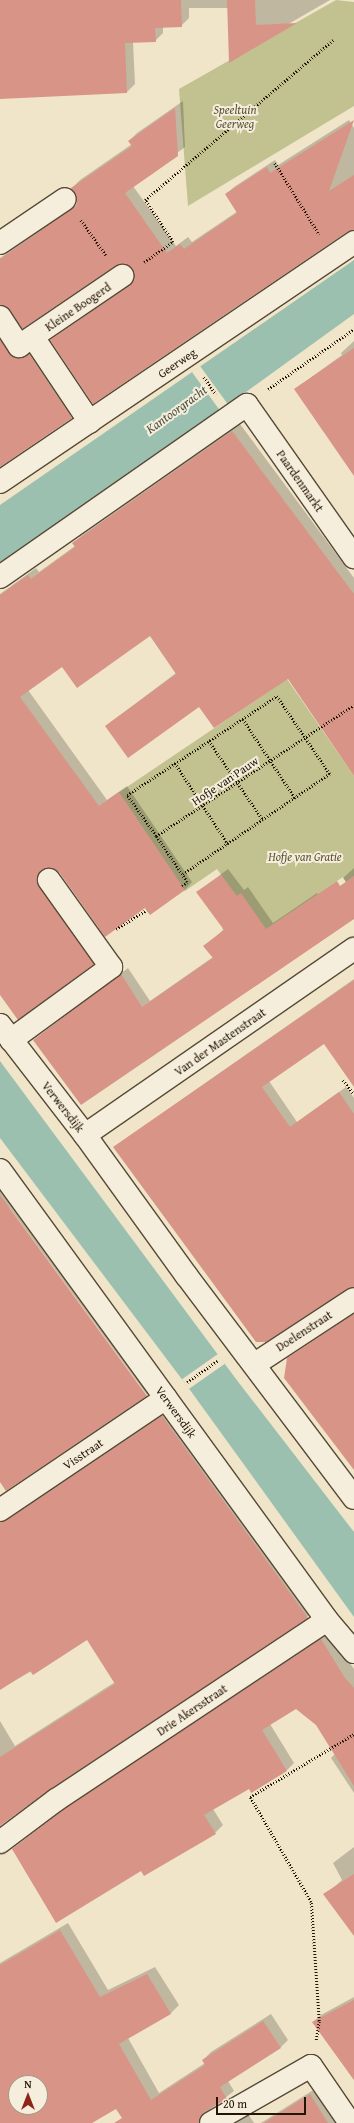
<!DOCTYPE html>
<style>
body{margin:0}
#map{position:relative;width:354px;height:2123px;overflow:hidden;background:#f1e5c9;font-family:"Gentium Book Plus",serif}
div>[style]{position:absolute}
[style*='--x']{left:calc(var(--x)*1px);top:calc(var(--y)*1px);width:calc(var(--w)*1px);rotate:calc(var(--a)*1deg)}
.green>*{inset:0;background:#c2c291}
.water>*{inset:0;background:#9cc0b0}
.pier>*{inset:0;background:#f1e5c9;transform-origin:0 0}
.shadow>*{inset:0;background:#0003}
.building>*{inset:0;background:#d79487}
.path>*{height:2.5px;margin-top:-1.25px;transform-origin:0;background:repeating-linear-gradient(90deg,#241605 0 1px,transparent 0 3px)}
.roads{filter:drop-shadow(1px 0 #574a36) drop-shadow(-1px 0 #574a36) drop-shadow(0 1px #574a36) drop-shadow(0 -1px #574a36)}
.street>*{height:22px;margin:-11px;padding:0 11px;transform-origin:11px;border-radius:11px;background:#f6eedc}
span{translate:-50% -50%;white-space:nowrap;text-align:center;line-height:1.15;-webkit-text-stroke:4px #f6eedc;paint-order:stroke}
.park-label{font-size:12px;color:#5b5236;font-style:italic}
.street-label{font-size:12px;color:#241605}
.water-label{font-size:13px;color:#4e5241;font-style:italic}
.north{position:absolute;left:8px;top:2075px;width:40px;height:40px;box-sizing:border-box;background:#f6eedc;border:1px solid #a29886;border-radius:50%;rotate:0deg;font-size:11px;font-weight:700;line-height:16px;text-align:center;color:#241605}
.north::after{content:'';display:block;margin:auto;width:14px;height:18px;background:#8f2418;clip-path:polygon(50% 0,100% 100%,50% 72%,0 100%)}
.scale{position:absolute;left:216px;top:2097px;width:90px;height:18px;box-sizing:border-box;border:2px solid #241605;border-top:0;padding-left:5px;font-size:12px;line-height:14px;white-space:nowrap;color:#241605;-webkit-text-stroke:3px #f6eedc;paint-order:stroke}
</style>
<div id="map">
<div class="green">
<i style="clip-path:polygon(336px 0,354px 2px,354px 106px,188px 206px,179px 89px)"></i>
<i style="clip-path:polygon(287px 679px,354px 776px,354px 876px,346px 882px,343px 877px,337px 881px,241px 948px,222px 928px,246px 911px,217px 869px,185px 891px,118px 793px)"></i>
</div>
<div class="water">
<i style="clip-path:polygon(354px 260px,354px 314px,228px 405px,0 563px,0 505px)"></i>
<i style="clip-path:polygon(0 1061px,236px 1379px,354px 1532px,354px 1617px,190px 1390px,0 1138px)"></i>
</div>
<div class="pier">
<i style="left:200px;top:366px;width:48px;height:10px;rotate:54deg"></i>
<i style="left:218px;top:1354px;width:12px;height:44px;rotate:55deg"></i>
</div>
<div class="shadow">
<i style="clip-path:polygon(0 0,330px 0,278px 30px,270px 38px,228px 8px,189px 8px,189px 18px,181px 26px,163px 27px,163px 33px,155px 41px,133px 42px,135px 84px,127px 92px,0 98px)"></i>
<i style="clip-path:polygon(183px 101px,185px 147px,133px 186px,176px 246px,188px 237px,192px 242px,238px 211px,226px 194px,234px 187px,275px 160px,278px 165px,349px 120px,354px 128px,354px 229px,51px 340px,132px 283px,136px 276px,133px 268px,122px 262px,0 305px,0 258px,78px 204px,78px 197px,72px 188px,80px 180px,132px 144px,129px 141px,137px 133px)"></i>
<i style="clip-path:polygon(0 320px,38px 347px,79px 409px,0 466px)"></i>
<i style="clip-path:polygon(354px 341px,354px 474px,295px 389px,342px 355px,341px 353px)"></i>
<i style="clip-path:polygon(240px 424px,354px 578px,354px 775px,288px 677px,199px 705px,106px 726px,176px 673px,150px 635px,62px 666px,28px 690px,107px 800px,127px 786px,192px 882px,185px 890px,145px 907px,46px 867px,44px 873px,100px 956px,93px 963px,0 994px,0 594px,36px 568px,39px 572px,75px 546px,74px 543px,81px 536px)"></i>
<i style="clip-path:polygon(354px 868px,354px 893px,343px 878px)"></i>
<i style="clip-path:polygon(228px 869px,244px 890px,248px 887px,273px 923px,317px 893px,338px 926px,81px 1104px,34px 1040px,128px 968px,150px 1001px,213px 957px,209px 943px,224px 929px,197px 892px)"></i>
<i style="clip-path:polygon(354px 979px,354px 1067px,324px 1043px,269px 1081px,297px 1122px,346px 1087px,354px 1098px,354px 1286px,114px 1147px)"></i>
<i style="clip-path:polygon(0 1178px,153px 1388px,147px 1395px,9px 1207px,0 1480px)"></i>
<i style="clip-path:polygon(354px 1313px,354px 1466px,288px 1359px)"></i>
<i style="clip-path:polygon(170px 1409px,315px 1609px,307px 1617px,48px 1789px,0 1825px,0 1721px,15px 1746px,115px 1682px,88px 1639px,0 1689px,0 1519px,16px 1513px)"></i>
<i style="clip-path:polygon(329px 1632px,354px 1669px,354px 1793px,331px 1758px,335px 1754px,317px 1724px,296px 1708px,270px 1724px,294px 1763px,287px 1770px,252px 1792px,250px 1788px,213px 1809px,223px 1825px,215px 1833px,141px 1870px,13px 1849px,72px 1803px)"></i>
<i style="clip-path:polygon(354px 1847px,354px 1934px,325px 1895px,342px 1880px,333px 1863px)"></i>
<i style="clip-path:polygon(evenodd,68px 1923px,108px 1990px,155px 1967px,179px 2005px,171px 2013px,128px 2038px,159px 2093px,205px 2063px,203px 2060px,211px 2052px,271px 2014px,288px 2040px,280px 2048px,228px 2081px,234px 2091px,208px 2111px,208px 2122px,210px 2123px,126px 2123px,116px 2107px,90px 2123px,0 2123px,0 1963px,68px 1923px,16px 2083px,40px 2083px,40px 2107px,16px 2107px,16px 2083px)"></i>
<i style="clip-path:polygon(354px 1997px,354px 2080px,313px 2022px,321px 2015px)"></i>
<i style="clip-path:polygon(318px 2087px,338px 2123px,261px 2123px)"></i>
<i style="clip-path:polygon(248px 2114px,254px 2123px,230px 2123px)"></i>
</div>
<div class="building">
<i style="clip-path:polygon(0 0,181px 0,182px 27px,155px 28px,156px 42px,125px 43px,127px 93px,0 99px)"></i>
<i style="clip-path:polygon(227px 0,255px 0,256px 25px,297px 23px,229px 63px)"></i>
<i style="clip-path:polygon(175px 108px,178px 156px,125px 193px,167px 253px,180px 244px,184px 249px,237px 213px,225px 194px,267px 167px,270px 173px,354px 120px,329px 191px,354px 175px,354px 230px,347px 232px,93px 404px,50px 340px,129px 286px,133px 281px,133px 269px,127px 265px,115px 266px,22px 329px,10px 310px,0 305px,0 259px,76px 206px,77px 198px,71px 188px,132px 146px,128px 141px)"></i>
<i style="clip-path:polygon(0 340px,14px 357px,20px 358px,29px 354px,72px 418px,0 467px)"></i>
<i style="clip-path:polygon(354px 348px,354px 476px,294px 389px)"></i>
<i style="clip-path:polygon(232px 431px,354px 594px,354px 776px,288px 679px,214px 728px,199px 707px,128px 758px,105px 726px,176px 674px,150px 636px,77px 688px,62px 667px,20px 697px,99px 806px,119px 792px,185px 890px,150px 915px,145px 908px,105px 937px,59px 872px,48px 868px,41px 870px,37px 881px,39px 887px,94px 964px,18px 1020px,0 995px,0 595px,28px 575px,31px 579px,75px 547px,72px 543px)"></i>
<i style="clip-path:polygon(221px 875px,237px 896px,241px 893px,266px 929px,337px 881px,340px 886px,354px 876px,354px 919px,81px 1105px,33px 1040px,121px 974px,142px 1007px,213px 958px,203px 946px,224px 930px,196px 892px)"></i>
<i style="clip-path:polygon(354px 980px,354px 1087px,324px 1044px,262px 1087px,290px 1127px,339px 1092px,354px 1114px,354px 1287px,347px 1289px,266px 1342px,256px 1342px,113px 1147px)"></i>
<i style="clip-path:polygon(0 1195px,147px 1396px,6px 1491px,0 1482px)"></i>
<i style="clip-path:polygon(354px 1314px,354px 1470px,284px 1378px,287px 1358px)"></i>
<i style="clip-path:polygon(162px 1416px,308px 1618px,49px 1790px,0 1826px,0 1757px,115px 1684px,87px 1640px,33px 1675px,30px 1671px,0 1690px,0 1522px,7px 1520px)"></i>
<i style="clip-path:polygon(321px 1639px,345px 1678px,354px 1688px,354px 1786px,316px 1725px,296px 1709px,262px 1730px,287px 1771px,251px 1793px,249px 1789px,204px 1815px,216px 1834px,144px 1876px,141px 1871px,56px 1923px,12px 1849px,63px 1810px)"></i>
<i style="clip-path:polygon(354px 1874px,354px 1936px,323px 1894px)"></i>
<i style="clip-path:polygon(evenodd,60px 1930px,100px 1997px,147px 1974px,171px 2014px,119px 2044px,151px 2100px,205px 2065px,202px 2060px,263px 2021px,281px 2048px,220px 2087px,227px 2099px,204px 2112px,199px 2123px,114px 2123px,122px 2118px,116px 2109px,92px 2123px,0 2123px,0 1965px,60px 1930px,16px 2083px,40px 2083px,40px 2107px,16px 2107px,16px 2083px)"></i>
<i style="clip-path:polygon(354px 2000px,354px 2080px,312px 2022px)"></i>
<i style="clip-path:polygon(310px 2094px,328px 2123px,264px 2123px)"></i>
</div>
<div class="path">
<i style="--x:275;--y:163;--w:84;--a:58.2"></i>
<i style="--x:81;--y:220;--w:43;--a:54.5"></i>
<i style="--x:144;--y:262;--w:35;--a:-35"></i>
<i style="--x:173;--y:242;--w:50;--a:-123.7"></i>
<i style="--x:145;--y:200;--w:247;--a:-40.4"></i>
<i style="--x:204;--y:377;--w:21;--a:55"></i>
<i style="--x:268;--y:389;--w:105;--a:-34.9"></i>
<i style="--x:243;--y:719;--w:95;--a:56.6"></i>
<i style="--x:209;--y:741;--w:96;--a:55.6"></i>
<i style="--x:175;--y:763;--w:97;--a:56.8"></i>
<i style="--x:156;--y:836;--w:50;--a:-125.3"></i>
<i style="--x:127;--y:795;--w:180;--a:-33.4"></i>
<i style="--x:277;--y:696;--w:94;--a:55.8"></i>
<i style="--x:330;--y:774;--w:179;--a:145.7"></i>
<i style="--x:182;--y:886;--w:6;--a:-39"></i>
<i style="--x:187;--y:882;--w:55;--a:-124"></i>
<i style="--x:156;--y:836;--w:237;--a:-33.5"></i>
<i style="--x:116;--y:929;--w:36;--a:-32"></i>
<i style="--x:343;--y:1080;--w:18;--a:52"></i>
<i style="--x:187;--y:1382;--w:37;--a:-35"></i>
<i style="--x:316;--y:2040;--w:19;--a:-81"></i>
<i style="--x:319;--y:2021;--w:119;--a:-93.8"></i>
<i style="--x:311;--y:1902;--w:121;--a:-120.2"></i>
<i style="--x:250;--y:1797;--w:122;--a:-31.2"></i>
</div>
<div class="roads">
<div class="street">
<i style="--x:0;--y:243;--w:78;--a:-34.1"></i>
<i style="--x:0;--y:317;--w:35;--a:57"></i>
<i style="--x:19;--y:346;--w:125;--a:-34.2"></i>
<i style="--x:33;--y:337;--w:102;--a:56.2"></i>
<i style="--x:0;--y:482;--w:428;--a:-34.1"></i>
<i style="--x:0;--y:577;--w:301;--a:-34.9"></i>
<i style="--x:247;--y:405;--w:186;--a:54.9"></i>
<i style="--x:0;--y:1025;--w:139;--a:52.3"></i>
<i style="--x:85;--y:1135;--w:173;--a:54.2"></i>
<i style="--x:186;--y:1275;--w:279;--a:53"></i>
<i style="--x:11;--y:1040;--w:124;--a:-36.1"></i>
<i style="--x:111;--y:967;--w:107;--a:-125.5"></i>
<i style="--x:85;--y:1135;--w:327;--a:-34.7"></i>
<i style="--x:0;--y:1170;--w:556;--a:54"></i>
<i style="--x:327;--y:1620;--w:42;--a:49.8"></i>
<i style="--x:255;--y:1364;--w:118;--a:-33.3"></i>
<i style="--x:0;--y:1510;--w:200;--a:-34"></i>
<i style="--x:0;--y:1842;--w:70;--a:-36.9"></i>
<i style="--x:56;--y:1800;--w:325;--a:-33.6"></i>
<i style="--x:211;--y:2123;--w:115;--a:-29.7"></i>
<i style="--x:311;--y:2066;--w:65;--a:55.6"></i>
</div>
</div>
<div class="park-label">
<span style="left:235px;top:117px">Speeltuin<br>Geerweg</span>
<span style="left:305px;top:857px">Hofje van Gratie</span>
</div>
<div class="street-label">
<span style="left:78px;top:307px;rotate:-34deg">Kleine Boogerd</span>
<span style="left:177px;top:363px;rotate:-34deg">Geerweg</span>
<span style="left:300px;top:481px;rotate:55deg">Paardenmarkt</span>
<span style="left:225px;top:781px;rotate:-34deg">Hofje van Pauw</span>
<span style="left:220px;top:1042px;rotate:-35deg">Van der Mastenstraat</span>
<span style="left:63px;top:1107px;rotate:52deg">Verwersdijk</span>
<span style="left:304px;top:1331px;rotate:-33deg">Doelenstraat</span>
<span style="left:176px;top:1412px;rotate:54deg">Verwersdijk</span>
<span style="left:83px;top:1454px;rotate:-34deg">Visstraat</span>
<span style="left:192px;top:1710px;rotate:-34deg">Drie Akersstraat</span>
</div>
<div class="water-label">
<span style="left:177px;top:410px;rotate:-36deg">Kantoorgracht</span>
</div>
<div class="north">N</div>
<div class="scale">20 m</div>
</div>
